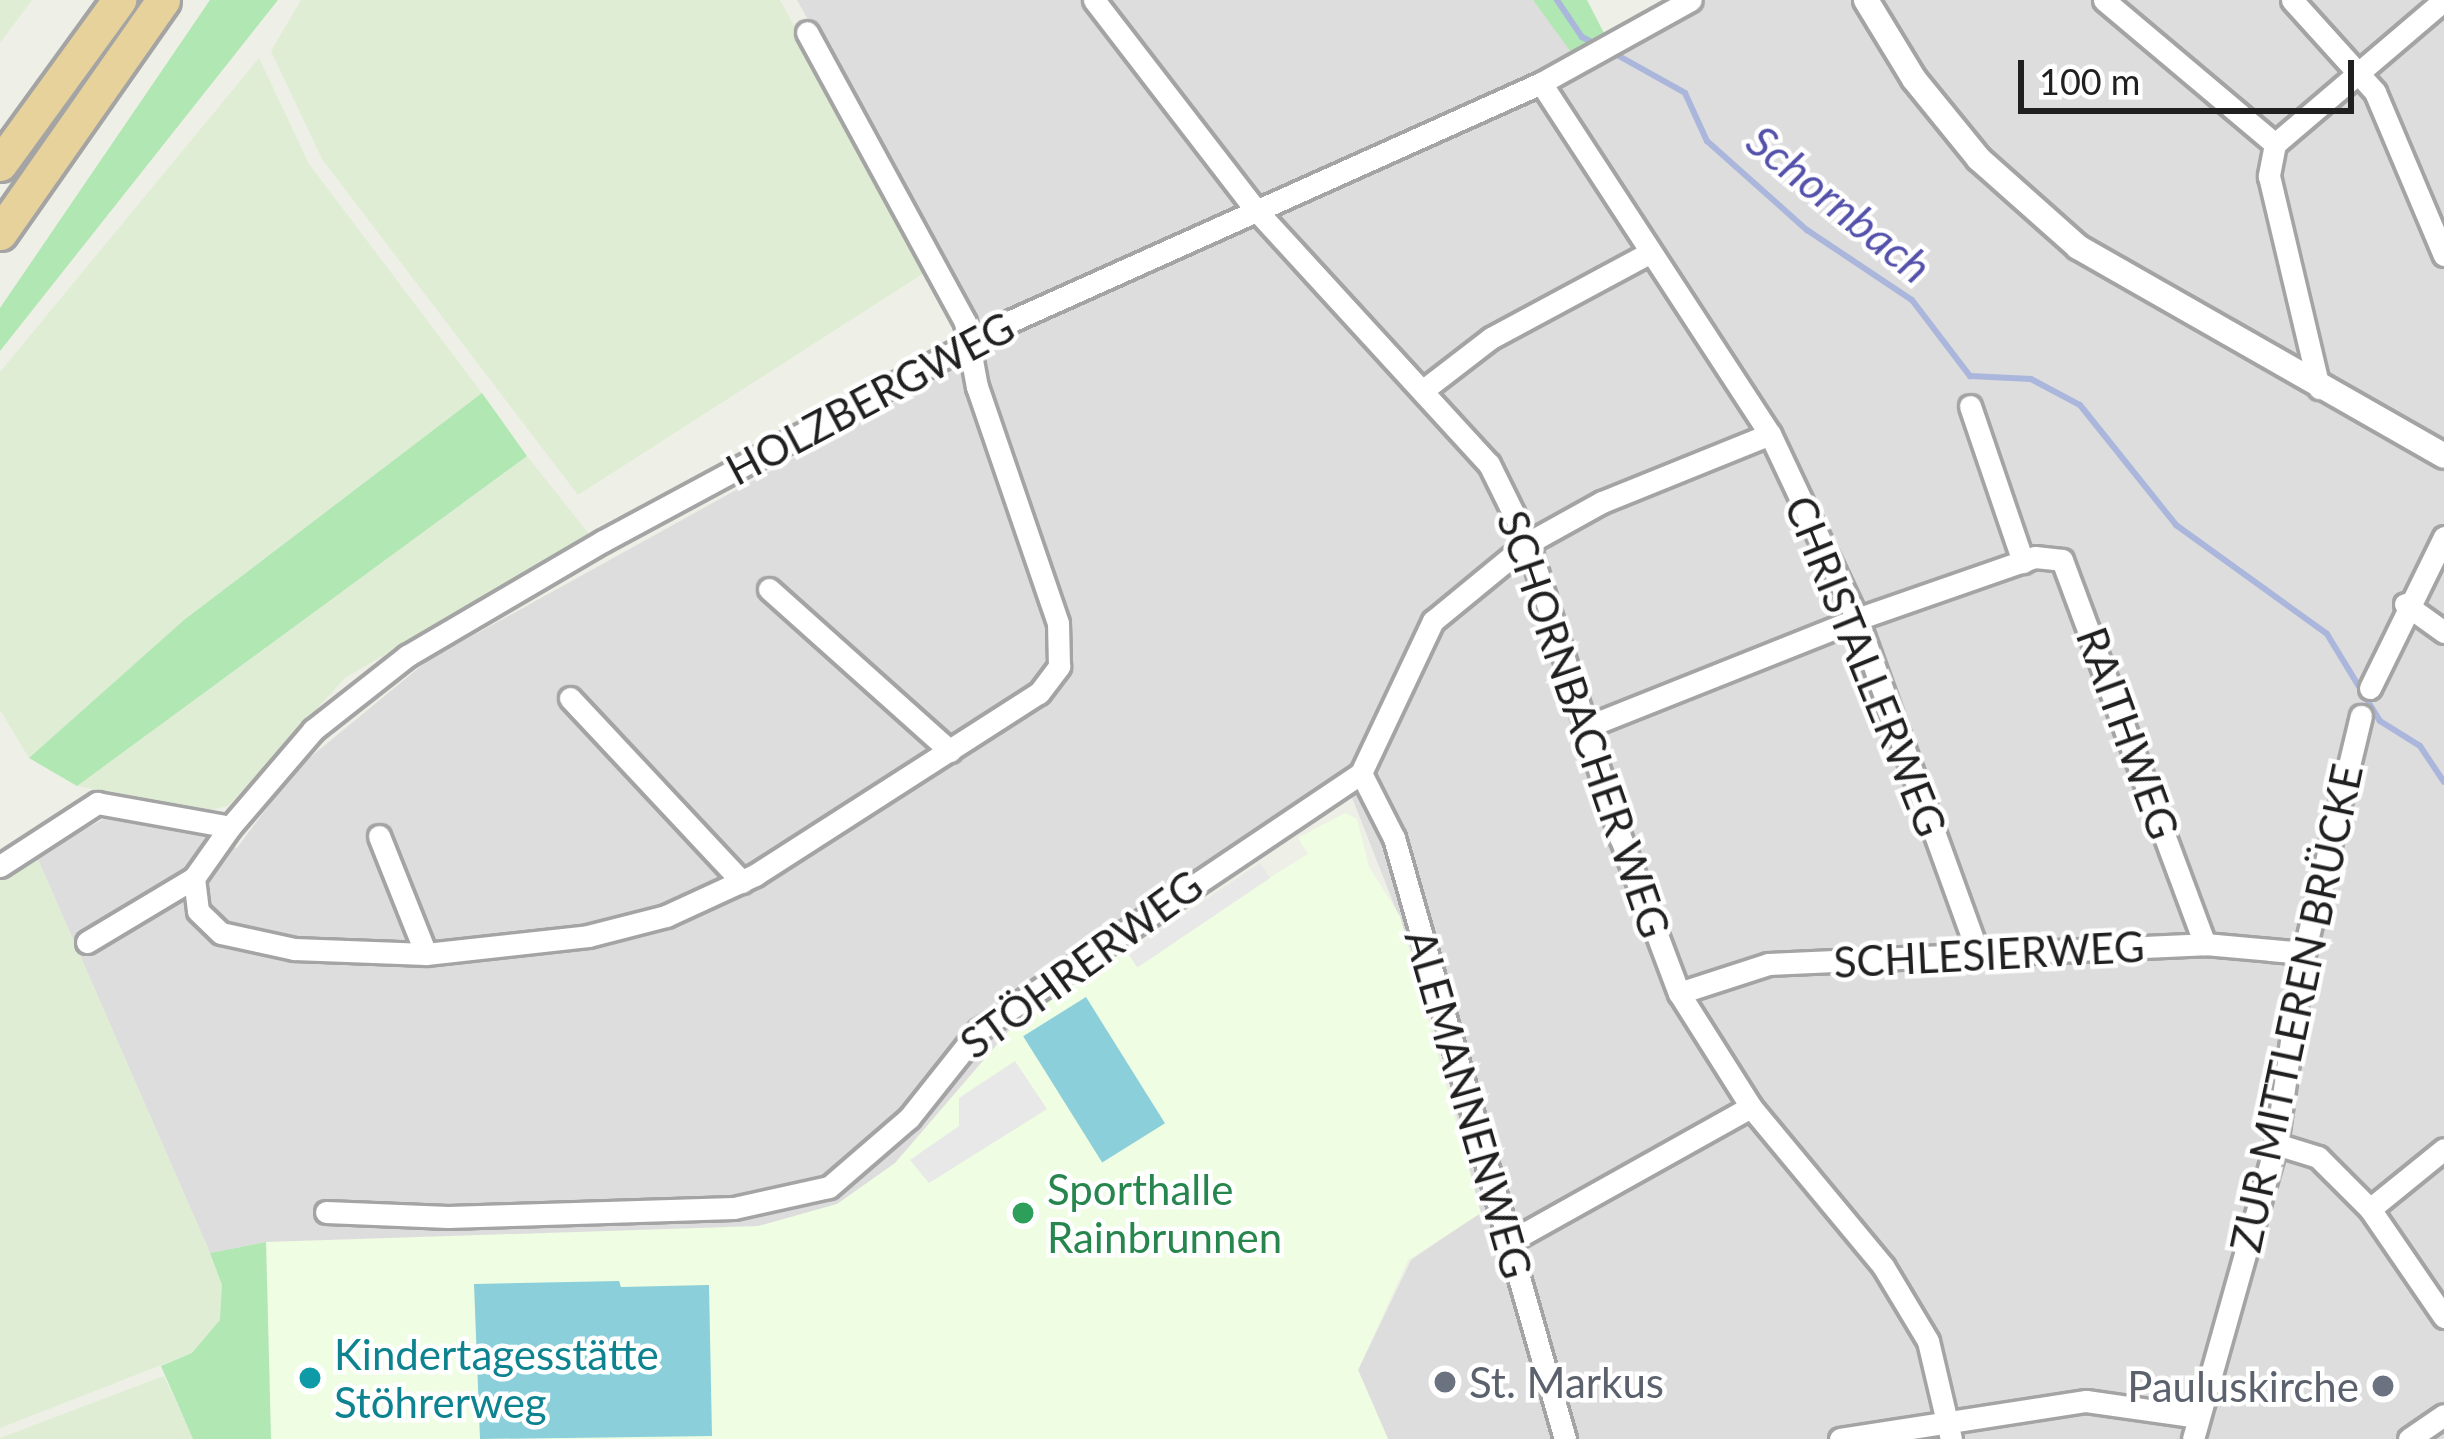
<!DOCTYPE html>
<meta charset="utf-8">
<style>
body{margin:0}
#map{position:relative;width:2444px;height:1439px;overflow:hidden;background:#eef0e7;font-family:Lato,sans-serif}
div>[style]{position:absolute}
[style*='--x']{left:calc(var(--x)*1px);top:calc(var(--y)*1px);width:calc(var(--w)*1px);rotate:calc(var(--a)*1deg)}
.residential>*{inset:0;background:#dedddd}
.education>*{inset:0;background:#effde2}
.farmland>*{inset:0;background:#deedd3}
.grass>*{inset:0;background:#b0e7b2}
.pitch>*{inset:0;background:#8acfda;transform-origin:0 0}
.parking>*{inset:0;background:#e8e8e8;transform-origin:0 0}
.stream>*{height:6px;margin:-3px;padding:0 3px;transform-origin:3px;border-radius:3px;background:#aab6db}
.roads{filter:drop-shadow(3px 0 #a4a4a4) drop-shadow(-3px 0 #a4a4a4) drop-shadow(0 3px #a4a4a4) drop-shadow(0 -3px #a4a4a4)}
.minor>*{height:21px;margin:-10.5px;padding:0 10.5px;transform-origin:10.5px;border-radius:10.5px;background:#fff}
.tertiary>*{height:24px;margin:-12px;padding:0 12px;transform-origin:12px;border-radius:12px;background:#fff}
.trunk>*{height:33px;margin:-16.5px;padding:0 16.5px;transform-origin:16.5px;border-radius:16.5px;background:#e8d29c}
.dots>*{width:33px;height:33px;translate:-50% -50%;box-sizing:border-box;border:6px solid #fff;border-radius:50%}
span{translate:-50% -50%;white-space:nowrap;text-align:center;line-height:1.15;-webkit-text-stroke:9px #fff;paint-order:stroke}
.street-label{font-size:42px;color:#202020}
.leisure-label{font-size:42px;color:#27864d}
.left{translate:0 -50%;text-align:left}
.culture-label{font-size:42px;color:#0d838f}
.worship-label{font-size:42px;color:#5b616d}
.right{translate:-100% -50%;text-align:right}
.water-label{font-size:45px;color:#5351aa;font-style:italic}
.scale{position:absolute;left:2018px;top:60px;width:336px;height:54px;box-sizing:border-box;border:6px solid #202020;border-top:0;padding-left:15px;font-size:36px;line-height:42px;white-space:nowrap;color:#202020;-webkit-text-stroke:9px #fff;paint-order:stroke}
</style>
<div id="map">
<div class="residential">
<i style="clip-path:polygon(797px 0,1533px 0,1572px 51px,1662px 0,2444px 0,2444px 1439px,1388px 1439px,1358px 1370px,1411px 1260px,1480px 1213px,1426px 986px,1351px 795px,1084px 979px,880px 1184px,788px 1233px,266px 1242px,210px 1253px,36px 855px,115px 813px,192px 828px,237px 848px,296px 769px,427px 661px,991px 349px)"></i>
</div>
<div class="education">
<i style="clip-path:polygon(1345px 813px,1357px 819px,1369px 867px,1400px 916px,1481px 1213px,1408px 1260px,1358px 1370px,1388px 1439px,271px 1439px,266px 1242px,758px 1226px,837px 1204px,895px 1163px,1012px 1027px,1125px 948px,1134px 962px,1308px 854px,1298px 838px)"></i>
</div>
<div class="farmland">
<i style="clip-path:polygon(0 0,32px 0,0 43px)"></i>
<i style="clip-path:polygon(301px 0,780px 0,927px 271px,578px 495px,322px 159px,271px 51px)"></i>
<i style="clip-path:polygon(259px 58px,309px 164px,482px 393px,184px 620px,29px 758px,0 710px,0 372px)"></i>
<i style="clip-path:polygon(527px 456px,589px 534px,345px 678px,228px 806px,205px 811px,77px 786px)"></i>
<i style="clip-path:polygon(36px 855px,210px 1253px,222px 1285px,221px 1320px,192px 1353px,0 1428px,0 878px)"></i>
<i style="clip-path:polygon(164px 1376px,193px 1439px,0 1439px,0 1438px)"></i>
</div>
<div class="grass">
<i style="clip-path:polygon(210px 0,278px 0,0 351px,0 308px)"></i>
<i style="clip-path:polygon(1533px 0,1587px 0,1604px 33px,1571px 52px)"></i>
<i style="clip-path:polygon(482px 393px,527px 456px,77px 786px,29px 758px,184px 620px)"></i>
<i style="clip-path:polygon(266px 1242px,271px 1439px,193px 1439px,161px 1366px,192px 1353px,220px 1320px,222px 1285px,210px 1253px)"></i>
</div>
<div class="pitch">
<i style="left:1086px;top:997px;width:149px;height:74px;rotate:58deg"></i>
<i style="clip-path:polygon(619px 1281px,621px 1287px,709px 1285px,712px 1436px,480px 1439px,474px 1284px)"></i>
</div>
<div class="parking">
<i style="left:1260px;top:863px;width:18px;height:160px;rotate:56deg"></i>
<i style="clip-path:polygon(1015px 1061px,1047px 1109px,929px 1183px,910px 1160px,959px 1126px,959px 1098px)"></i>
</div>
<div class="stream">
<i style="--x:1557;--y:0;--w:45;--a:56"></i>
<i style="--x:1582;--y:37;--w:18;--a:27"></i>
<i style="--x:1610;--y:51;--w:86;--a:29.2"></i>
<i style="--x:1685;--y:93;--w:53;--a:65.4"></i>
<i style="--x:1707;--y:141;--w:134;--a:41.7"></i>
<i style="--x:1807;--y:230;--w:126;--a:33.7"></i>
<i style="--x:1912;--y:300;--w:96;--a:52.7"></i>
<i style="--x:1970;--y:376;--w:61;--a:2.8"></i>
<i style="--x:2031;--y:379;--w:55;--a:28"></i>
<i style="--x:2080;--y:405;--w:154;--a:51.3"></i>
<i style="--x:2176;--y:525;--w:186;--a:35.8"></i>
<i style="--x:2327;--y:634;--w:102;--a:58.7"></i>
<i style="--x:2380;--y:721;--w:47;--a:32"></i>
<i style="--x:2420;--y:746;--w:43;--a:56.3"></i>
</div>
<div class="roads">
<div class="minor">
<i style="--x:1094;--y:0;--w:265;--a:52.4"></i>
<i style="--x:1256;--y:210;--w:345;--a:47.5"></i>
<i style="--x:1489;--y:464;--w:88;--a:63.7"></i>
<i style="--x:1528;--y:543;--w:310;--a:72.6"></i>
<i style="--x:1621;--y:839;--w:165;--a:69.4"></i>
<i style="--x:1679;--y:993;--w:135;--a:57.7"></i>
<i style="--x:1751;--y:1107;--w:207;--a:50.3"></i>
<i style="--x:1883;--y:1266;--w:87;--a:59"></i>
<i style="--x:1928;--y:1341;--w:101;--a:76.8"></i>
<i style="--x:2104;--y:0;--w:224;--a:40.1"></i>
<i style="--x:2292;--y:0;--w:124;--a:47.9"></i>
<i style="--x:2375;--y:92;--w:177;--a:67.1"></i>
<i style="--x:1541;--y:83;--w:419;--a:56.9"></i>
<i style="--x:1770;--y:434;--w:204;--a:64.8"></i>
<i style="--x:1857;--y:619;--w:358;--a:70.1"></i>
<i style="--x:2275;--y:144;--w:33;--a:101"></i>
<i style="--x:2269;--y:176;--w:218;--a:76.7"></i>
<i style="--x:2275;--y:144;--w:222;--a:-40.4"></i>
<i style="--x:1426;--y:388;--w:82;--a:-37.6"></i>
<i style="--x:1491;--y:338;--w:179;--a:-28.3"></i>
<i style="--x:1970;--y:406;--w:165;--a:71.2"></i>
<i style="--x:769;--y:589;--w:243;--a:41.8"></i>
<i style="--x:2405;--y:604;--w:48;--a:35.7"></i>
<i style="--x:2370;--y:688;--w:168;--a:-63.9"></i>
<i style="--x:570;--y:698;--w:252;--a:46.9"></i>
<i style="--x:1591;--y:725;--w:286;--a:-21.7"></i>
<i style="--x:1857;--y:619;--w:188;--a:-19.2"></i>
<i style="--x:2035;--y:557;--w:27;--a:6"></i>
<i style="--x:2062;--y:560;--w:410;--a:69.6"></i>
<i style="--x:1361;--y:773;--w:73;--a:63.1"></i>
<i style="--x:1394;--y:838;--w:625;--a:74.12"></i>
<i style="--x:230;--y:827;--w:62;--a:125.2"></i>
<i style="--x:194;--y:878;--w:33;--a:83"></i>
<i style="--x:198;--y:911;--w:32;--a:44"></i>
<i style="--x:221;--y:933;--w:75;--a:12.4"></i>
<i style="--x:294;--y:949;--w:132;--a:2.2"></i>
<i style="--x:426;--y:954;--w:163;--a:-6.3"></i>
<i style="--x:588;--y:936;--w:81;--a:-14.4"></i>
<i style="--x:666;--y:916;--w:98;--a:-24.7"></i>
<i style="--x:755;--y:875;--w:337;--a:-32.7"></i>
<i style="--x:1039;--y:693;--w:34;--a:-53"></i>
<i style="--x:1059;--y:666;--w:43;--a:-91.3"></i>
<i style="--x:1058;--y:623;--w:250;--a:-108.9"></i>
<i style="--x:977;--y:387;--w:66;--a:-100.5"></i>
<i style="--x:965;--y:322;--w:330;--a:-118.6"></i>
<i style="--x:379;--y:836;--w:127;--a:68.3"></i>
<i style="--x:0;--y:866;--w:116;--a:-33"></i>
<i style="--x:97;--y:803;--w:135;--a:10.2"></i>
<i style="--x:230;--y:827;--w:128;--a:-49.4"></i>
<i style="--x:313;--y:730;--w:120;--a:-38.2"></i>
<i style="--x:407;--y:656;--w:227;--a:-30.4"></i>
<i style="--x:603;--y:541;--w:464;--a:-28.3"></i>
<i style="--x:1011;--y:321;--w:581;--a:-24.18"></i>
<i style="--x:1541;--y:83;--w:171;--a:-29"></i>
<i style="--x:87;--y:942;--w:125;--a:-30.9"></i>
<i style="--x:1679;--y:993;--w:94;--a:-18"></i>
<i style="--x:1768;--y:964;--w:437;--a:-2.6"></i>
<i style="--x:2205;--y:944;--w:99;--a:5.2"></i>
<i style="--x:2276;--y:1144;--w:44;--a:17.2"></i>
<i style="--x:2318;--y:1157;--w:74;--a:45"></i>
<i style="--x:2370;--y:1209;--w:131;--a:55.6"></i>
<i style="--x:2370;--y:1209;--w:95;--a:-39"></i>
<i style="--x:326;--y:1212;--w:122;--a:2.3"></i>
<i style="--x:448;--y:1217;--w:286;--a:-1.8"></i>
<i style="--x:734;--y:1208;--w:97;--a:-12.5"></i>
<i style="--x:829;--y:1187;--w:106;--a:-40.8"></i>
<i style="--x:909;--y:1118;--w:112;--a:-51.5"></i>
<i style="--x:979;--y:1030;--w:460;--a:-33.9"></i>
<i style="--x:1361;--y:773;--w:168;--a:-64.7"></i>
<i style="--x:1433;--y:621;--w:123;--a:-39.4"></i>
<i style="--x:1528;--y:543;--w:85;--a:-29"></i>
<i style="--x:1602;--y:502;--w:181;--a:-22"></i>
<i style="--x:1509;--y:1242;--w:277;--a:-29.2"></i>
<i style="--x:1840;--y:1439;--w:249;--a:-8.8"></i>
<i style="--x:2086;--y:1401;--w:114;--a:8.1"></i>
<i style="--x:2193;--y:1439;--w:306;--a:-74.3"></i>
<i style="--x:2276;--y:1144;--w:193;--a:-81.7"></i>
<i style="--x:2304;--y:953;--w:244;--a:-76.5"></i>
<i style="--x:2409;--y:1439;--w:42;--a:-34.4"></i>
</div>
<div class="tertiary">
<i style="--x:1866;--y:0;--w:92;--a:58.7"></i>
<i style="--x:1914;--y:79;--w:103;--a:50.9"></i>
<i style="--x:1979;--y:159;--w:132;--a:41.6"></i>
<i style="--x:2078;--y:247;--w:421;--a:29.7"></i>
</div>
<div class="trunk">
<i style="--x:0;--y:164;--w:203;--a:-54"></i>
<i style="--x:0;--y:233;--w:284;--a:-55"></i>
</div>
</div>
<div class="dots">
<i style="left:1023px;top:1213px;background:#2e9e5b"></i>
<i style="left:310px;top:1378px;background:#0f9aa8"></i>
<i style="left:1445px;top:1382px;background:#6b7280"></i>
<i style="left:2383px;top:1386px;background:#6b7280"></i>
</div>
<div class="street-label">
<span style="left:870px;top:398px;rotate:-28deg">HOLZBERGWEG</span>
<span style="left:1866px;top:666px;rotate:68deg">CHRISTALLERWEG</span>
<span style="left:1584px;top:724px;rotate:71deg">SCHORNBACHER WEG</span>
<span style="left:2128px;top:733px;rotate:70deg">RAITHWEG</span>
<span style="left:1989px;top:954px;rotate:-3deg">SCHLESIERWEG</span>
<span style="left:1081px;top:964px;rotate:-36deg">STÖHRERWEG</span>
<span style="left:2296px;top:1008px;rotate:-78deg">ZUR MITTLEREN BRÜCKE</span>
<span style="left:1469px;top:1104px;rotate:74deg">ALEMANNENWEG</span>
</div>
<div class="leisure-label">
<span class="left" style="left:1047px;top:1213px">Sporthalle<br>Rainbrunnen</span>
</div>
<div class="culture-label">
<span class="left" style="left:334px;top:1378px">Kindertagesstätte<br>Stöhrerweg</span>
</div>
<div class="worship-label">
<span class="left" style="left:1469px;top:1382px">St. Markus</span>
<span class="right" style="left:2359px;top:1386px">Pauluskirche</span>
</div>
<div class="water-label">
<span style="left:1839px;top:204px;rotate:39deg">Schornbach</span>
</div>
<div class="scale">100 m</div>
</div>
